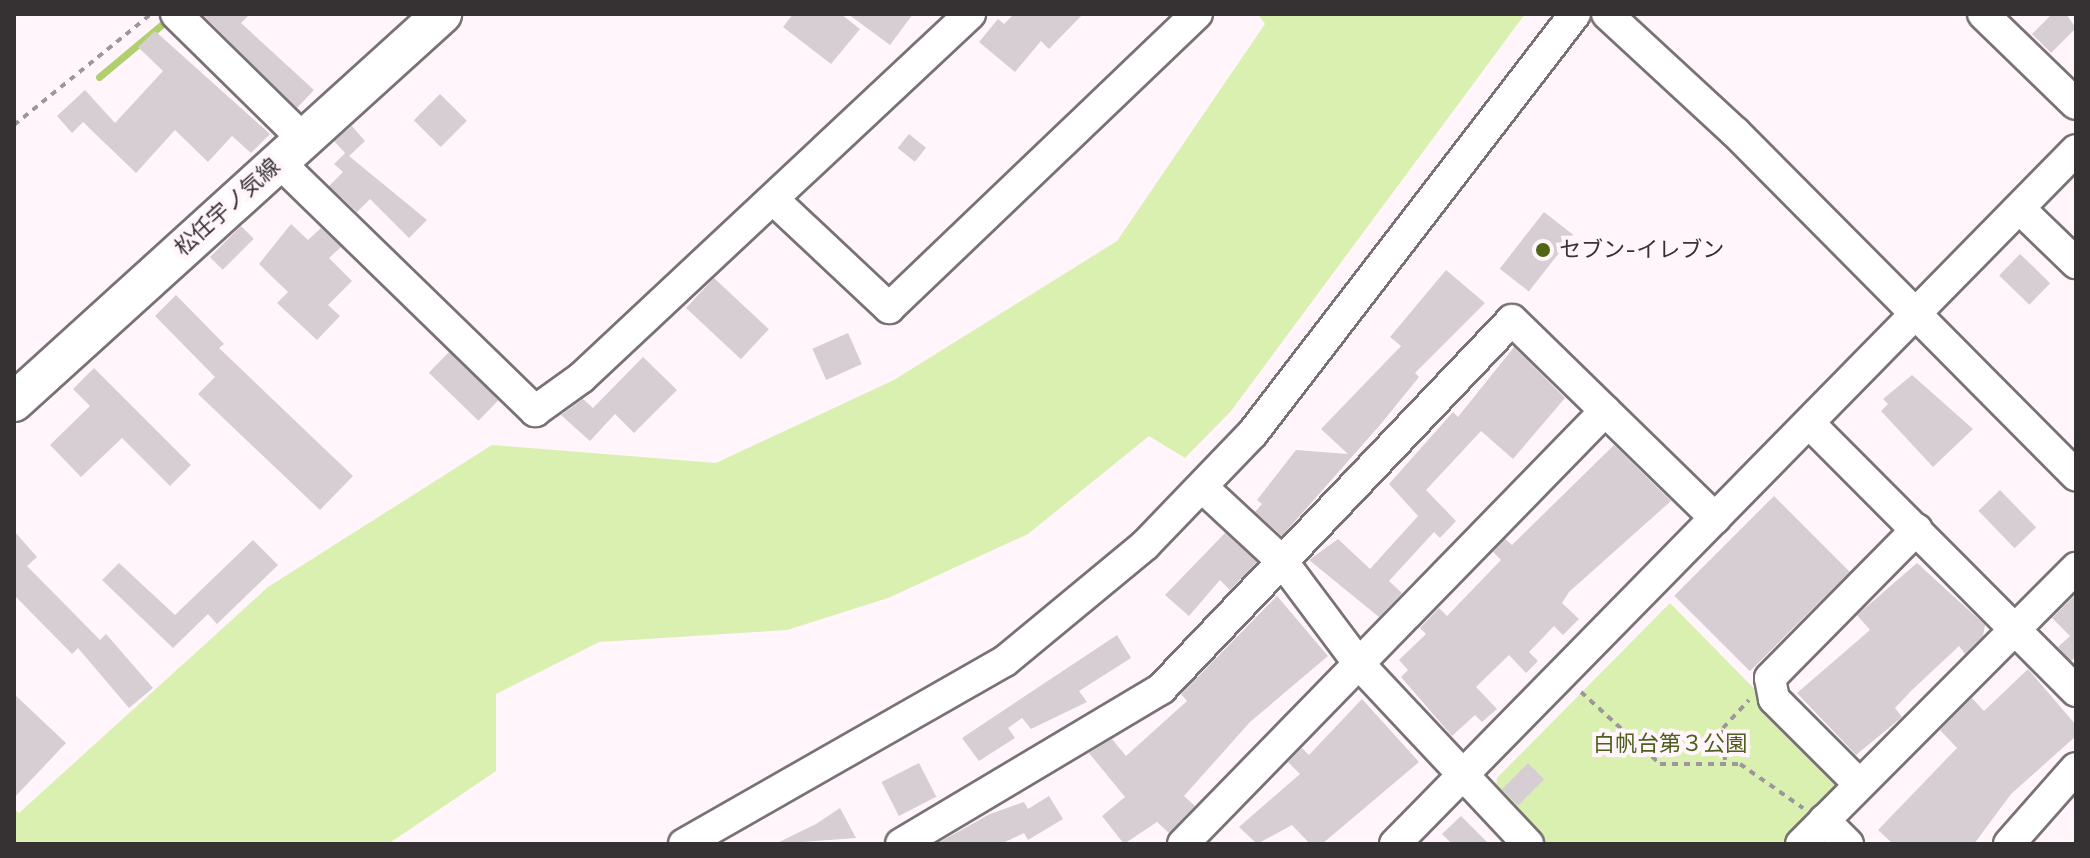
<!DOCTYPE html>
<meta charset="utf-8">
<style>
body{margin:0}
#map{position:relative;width:2090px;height:858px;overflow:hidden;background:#fff5fa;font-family:"Work Sans","Noto Sans JP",sans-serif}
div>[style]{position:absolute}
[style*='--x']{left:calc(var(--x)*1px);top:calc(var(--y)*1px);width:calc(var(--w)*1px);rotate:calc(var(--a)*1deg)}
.green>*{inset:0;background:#d9f0b0}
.stream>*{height:7px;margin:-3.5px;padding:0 3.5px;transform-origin:3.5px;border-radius:3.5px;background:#b0cf6f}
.building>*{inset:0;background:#d7ced3;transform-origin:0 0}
.path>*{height:4px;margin-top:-2px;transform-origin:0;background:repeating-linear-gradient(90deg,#9d969a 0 6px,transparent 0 12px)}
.roads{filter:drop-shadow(2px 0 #797175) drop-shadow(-2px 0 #797175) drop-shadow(0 2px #797175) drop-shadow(0 -2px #797175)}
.minor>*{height:30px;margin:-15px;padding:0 15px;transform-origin:15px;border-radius:15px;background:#fff}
.major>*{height:38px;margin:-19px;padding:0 19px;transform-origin:19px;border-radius:19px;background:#fff}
.dots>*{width:22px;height:22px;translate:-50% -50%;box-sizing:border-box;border:4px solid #fff5fa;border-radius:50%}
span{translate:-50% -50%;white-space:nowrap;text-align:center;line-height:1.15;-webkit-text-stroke:8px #fff5fa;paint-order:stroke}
.street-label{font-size:22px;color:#363234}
.poi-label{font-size:22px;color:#363234}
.left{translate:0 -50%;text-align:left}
.park-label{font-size:22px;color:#4c5f1b}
.frame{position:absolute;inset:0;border:16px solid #363234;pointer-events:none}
</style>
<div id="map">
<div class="green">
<i style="clip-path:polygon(1258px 14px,1525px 14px,1231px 411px,1185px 458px,1149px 436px,1028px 534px,888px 598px,787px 630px,599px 642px,496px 694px,496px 771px,388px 844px,14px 844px,14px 809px,19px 813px,268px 587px,492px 445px,716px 463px,894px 380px,1117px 241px,1265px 24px)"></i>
<i style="clip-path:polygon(1670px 603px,1842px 778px,1841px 791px,1790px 844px,1543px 844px,1495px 795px,1497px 778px)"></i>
</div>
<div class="stream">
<i style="--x:99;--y:77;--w:87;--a:-39.9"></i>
</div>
<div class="building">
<i style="clip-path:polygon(202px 14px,250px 14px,241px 23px,314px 90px,297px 108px)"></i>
<i style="clip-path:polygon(793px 14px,841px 14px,860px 29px,831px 64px,783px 27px)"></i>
<i style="clip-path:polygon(848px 14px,913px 14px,890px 45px)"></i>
<i style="clip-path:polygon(1014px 14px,1083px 14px,1049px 49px,1041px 41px,1015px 72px,979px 42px,998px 19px,1004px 24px)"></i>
<i style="clip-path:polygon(2052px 14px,2066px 14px,2076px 28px,2051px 53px,2032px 34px)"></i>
<i style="clip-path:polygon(155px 31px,270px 134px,251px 153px,232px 136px,208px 162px,175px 130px,136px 173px,83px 122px,72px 133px,57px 116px,85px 90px,115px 123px,163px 71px,138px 47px)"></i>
<i style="left:440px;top:94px;width:38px;height:37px;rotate:45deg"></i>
<i style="clip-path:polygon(352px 126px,365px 141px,349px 156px,427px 220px,409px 238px,370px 199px,357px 212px,329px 186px,343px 172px,334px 164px,345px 153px,334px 141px)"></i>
<i style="left:909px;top:134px;width:22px;height:18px;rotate:39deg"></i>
<i style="left:1544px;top:212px;width:37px;height:72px;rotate:38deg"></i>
<i style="clip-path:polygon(291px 224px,308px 240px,321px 228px,341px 247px,329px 258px,352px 281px,328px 305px,340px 316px,317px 340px,277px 303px,288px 292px,259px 264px)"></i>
<i style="left:241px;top:226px;width:18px;height:44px;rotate:45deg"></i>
<i style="left:2020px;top:254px;width:42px;height:30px;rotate:44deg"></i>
<i style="clip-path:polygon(1446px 270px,1485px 303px,1415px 373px,1419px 377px,1380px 425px,1282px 536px,1255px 512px,1262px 504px,1257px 500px,1296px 450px,1348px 454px,1321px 429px,1401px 346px,1390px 337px)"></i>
<i style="left:714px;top:278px;width:75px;height:41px;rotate:43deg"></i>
<i style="clip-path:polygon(176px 295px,224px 344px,219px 348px,353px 476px,320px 510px,198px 394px,215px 377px,155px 316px)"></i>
<i style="left:848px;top:333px;width:34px;height:39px;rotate:66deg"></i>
<i style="clip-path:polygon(1514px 347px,1565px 398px,1513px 459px,1481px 431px,1426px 490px,1456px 521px,1440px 538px,1434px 532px,1389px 581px,1402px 593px,1379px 617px,1309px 560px,1338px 539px,1370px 569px,1418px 516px,1389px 484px,1453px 412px,1458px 417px)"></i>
<i style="left:449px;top:352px;width:69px;height:29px;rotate:44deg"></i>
<i style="clip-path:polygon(643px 357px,677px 390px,634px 433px,615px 414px,590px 441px,561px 415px,583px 399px,593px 408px)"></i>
<i style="clip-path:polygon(94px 368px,191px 465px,170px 486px,122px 438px,81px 477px,50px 445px,90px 406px,73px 389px)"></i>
<i style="clip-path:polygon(1912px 375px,1973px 429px,1933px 467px,1881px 411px,1888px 404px,1883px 399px)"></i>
<i style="clip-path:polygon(1614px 445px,1671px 501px,1569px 592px,1562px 603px,1579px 619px,1563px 635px,1554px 626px,1529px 652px,1538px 661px,1526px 673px,1509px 655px,1476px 687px,1497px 709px,1482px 722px,1475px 715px,1452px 736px,1401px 677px,1408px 670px,1399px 660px,1426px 634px,1420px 628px,1439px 608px,1447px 616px,1501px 560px,1493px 552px,1505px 539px,1512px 545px)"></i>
<i style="left:2000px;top:490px;width:52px;height:30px;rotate:46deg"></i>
<i style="left:1774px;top:496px;width:107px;height:141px;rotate:45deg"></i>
<i style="clip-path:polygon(14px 531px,37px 557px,27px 566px,100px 640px,106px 634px,153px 688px,129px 708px,78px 648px,72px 654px,14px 595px)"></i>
<i style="clip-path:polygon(1225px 533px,1257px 562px,1230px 590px,1220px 580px,1189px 616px,1165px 595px)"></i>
<i style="clip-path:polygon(253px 540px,278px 565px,217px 624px,208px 614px,173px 648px,102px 580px,119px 563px,175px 615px)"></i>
<i style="clip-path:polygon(1917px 563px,1985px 625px,1983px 636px,1965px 654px,1959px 646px,1911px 691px,1895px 708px,1902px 717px,1856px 755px,1797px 693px,1870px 630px,1857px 615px)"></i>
<i style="clip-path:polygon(2076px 594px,2076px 656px,2071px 661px,2058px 647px,2070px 636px,2052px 618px)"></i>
<i style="clip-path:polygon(1277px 596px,1328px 656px,1250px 722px,1184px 796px,1195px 806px,1169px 833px,1157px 822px,1124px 844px,1102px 816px,1125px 797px,1089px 753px,1112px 739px,1126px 756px,1187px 701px,1181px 694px)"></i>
<i style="clip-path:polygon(1117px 635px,1131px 658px,1079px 691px,1087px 702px,1031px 729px,1022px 718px,1008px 728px,1015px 738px,979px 761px,962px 738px)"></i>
<i style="clip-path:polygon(2028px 669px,2076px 725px,2076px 736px,2011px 794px,1974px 844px,1893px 844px,1878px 830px,1957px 748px,1940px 730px,1972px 698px,1984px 711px)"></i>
<i style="clip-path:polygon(14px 694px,66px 743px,14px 798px)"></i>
<i style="clip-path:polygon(1362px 699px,1419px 762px,1322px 844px,1310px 844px,1292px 825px,1257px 844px,1239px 827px,1300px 774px,1288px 762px,1302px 748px,1309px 755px)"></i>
<i style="left:919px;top:763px;width:38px;height:42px;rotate:63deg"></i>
<i style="left:1528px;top:763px;width:23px;height:37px;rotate:45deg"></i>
<i style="clip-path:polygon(1049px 796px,1063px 819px,1028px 840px,1024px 833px,1001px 844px,936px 844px,990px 814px,1024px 802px,1028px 809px)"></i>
<i style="clip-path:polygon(840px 808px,856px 838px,775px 844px,816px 824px)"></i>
<i style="clip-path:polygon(1461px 816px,1489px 844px,1452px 844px,1442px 834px)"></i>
</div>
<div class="path">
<i style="--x:14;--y:125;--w:176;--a:-39"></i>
<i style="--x:1581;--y:692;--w:107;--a:42.3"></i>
<i style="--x:1660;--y:764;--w:80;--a:0"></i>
<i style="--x:1740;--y:764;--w:77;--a:34.9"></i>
<i style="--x:1725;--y:760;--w:32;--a:-94"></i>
<i style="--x:1723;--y:728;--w:38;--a:-47"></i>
</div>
<div class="roads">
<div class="minor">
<i style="--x:176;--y:14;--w:178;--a:44.5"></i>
<i style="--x:1607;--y:14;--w:174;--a:42.7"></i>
<i style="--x:1735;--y:132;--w:484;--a:45.2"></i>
<i style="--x:1983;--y:14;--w:129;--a:44.1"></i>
<i style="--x:278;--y:161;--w:359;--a:44.2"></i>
<i style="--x:535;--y:411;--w:57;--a:-35.7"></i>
<i style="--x:581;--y:378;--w:533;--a:-43.1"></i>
<i style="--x:774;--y:200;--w:158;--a:43.2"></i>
<i style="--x:889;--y:308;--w:426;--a:-43.7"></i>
<i style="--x:2020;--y:209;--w:78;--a:44"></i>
<i style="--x:1812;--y:426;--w:374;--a:45.1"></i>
<i style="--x:1202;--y:487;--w:109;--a:42.8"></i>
<i style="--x:1282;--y:561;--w:129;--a:53.2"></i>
<i style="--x:1359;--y:664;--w:247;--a:46.8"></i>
<i style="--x:1858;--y:783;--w:119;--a:-135"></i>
<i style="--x:1774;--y:699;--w:21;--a:-101"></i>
<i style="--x:1770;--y:678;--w:209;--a:-45.4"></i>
<i style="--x:1824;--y:820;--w:34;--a:45"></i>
<i style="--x:684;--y:844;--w:369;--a:-29.7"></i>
<i style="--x:1005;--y:661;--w:182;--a:-39.6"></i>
<i style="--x:1145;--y:545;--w:154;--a:-46.1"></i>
<i style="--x:1252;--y:434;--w:530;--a:-52.44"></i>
<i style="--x:901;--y:844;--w:303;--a:-30.8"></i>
<i style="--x:1161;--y:689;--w:509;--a:-46.43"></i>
<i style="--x:1512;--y:320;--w:284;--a:44.3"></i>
<i style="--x:1183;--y:844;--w:605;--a:-45.74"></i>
<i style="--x:1395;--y:844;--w:972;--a:-45.54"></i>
<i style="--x:1801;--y:844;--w:390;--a:-45.1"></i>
<i style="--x:2009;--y:844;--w:101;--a:-48.6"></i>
</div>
<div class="major">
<i style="--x:14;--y:402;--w:578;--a:-42.19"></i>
</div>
</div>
<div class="dots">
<i style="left:1543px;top:250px;background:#516614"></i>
</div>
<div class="street-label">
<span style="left:227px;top:207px;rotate:-42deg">松任宇ノ気線</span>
</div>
<div class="poi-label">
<span class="left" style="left:1559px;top:250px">セブン-イレブン</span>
</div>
<div class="park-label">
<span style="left:1670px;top:744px">白帆台第３公園</span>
</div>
<div class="frame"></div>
</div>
